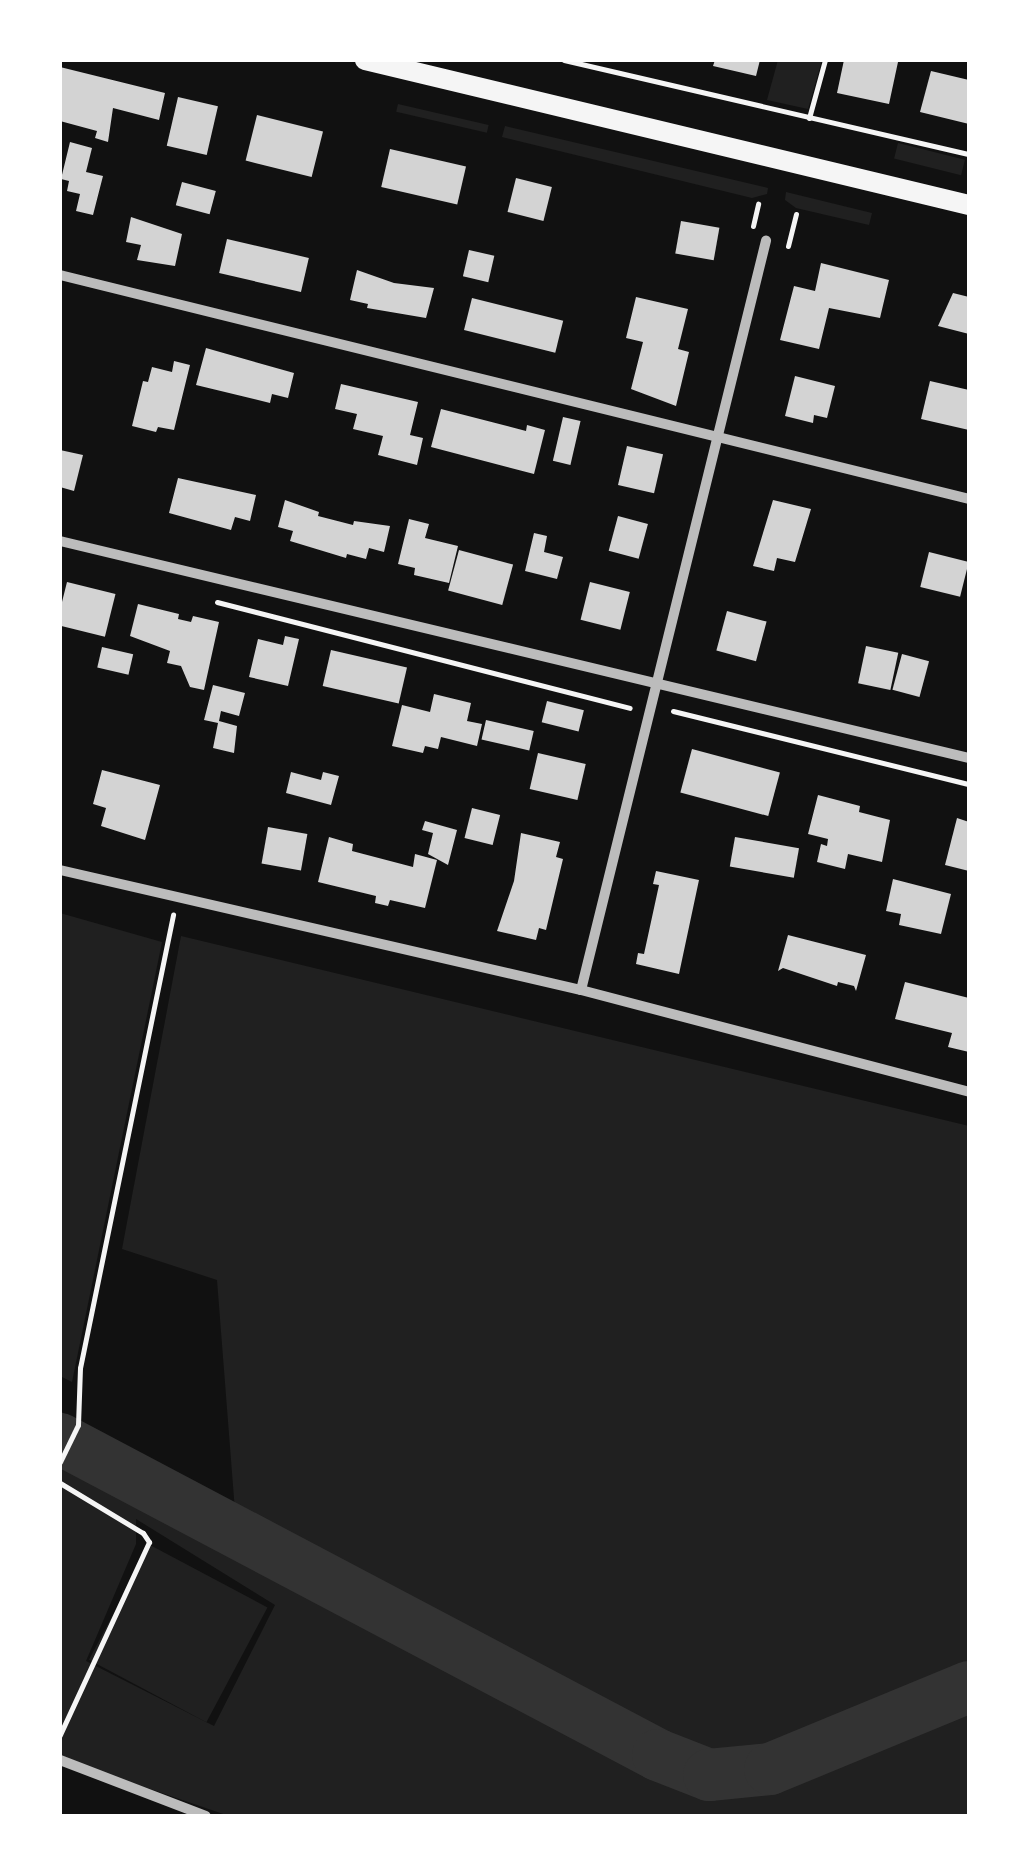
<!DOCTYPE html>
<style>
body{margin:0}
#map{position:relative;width:1029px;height:1876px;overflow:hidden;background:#111;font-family:"Open Sans",sans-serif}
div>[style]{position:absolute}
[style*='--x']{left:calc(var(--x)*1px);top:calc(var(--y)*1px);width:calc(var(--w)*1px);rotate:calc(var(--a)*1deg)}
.green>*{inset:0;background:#202020;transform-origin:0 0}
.river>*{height:52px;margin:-26px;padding:0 26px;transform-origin:26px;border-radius:26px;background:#333}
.building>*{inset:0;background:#d3d3d3;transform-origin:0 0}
.path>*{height:5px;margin:-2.5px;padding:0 2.5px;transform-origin:2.5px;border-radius:2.5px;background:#f5f5f5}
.minor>*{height:10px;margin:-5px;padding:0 5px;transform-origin:5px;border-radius:5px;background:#bcbcbc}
.primary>*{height:20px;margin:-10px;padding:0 10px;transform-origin:10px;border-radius:10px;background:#f5f5f5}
span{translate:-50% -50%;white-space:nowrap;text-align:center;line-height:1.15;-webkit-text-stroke:8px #fff;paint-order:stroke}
.frame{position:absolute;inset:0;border:62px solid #fff;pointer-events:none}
</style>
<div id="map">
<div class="green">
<i style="clip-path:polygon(778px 60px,822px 60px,808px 109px,767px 100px)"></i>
<i style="left:398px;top:104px;width:93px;height:8px;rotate:13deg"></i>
<i style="clip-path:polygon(505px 126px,768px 188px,767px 194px,752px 198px,502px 137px)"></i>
<i style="left:898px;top:143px;width:69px;height:16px;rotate:14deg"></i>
<i style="clip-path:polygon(786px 192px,872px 213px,869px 225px,796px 208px,785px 200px)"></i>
<i style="clip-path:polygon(60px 913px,162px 942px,72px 1382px,60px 1376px)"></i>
<i style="clip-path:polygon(evenodd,181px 936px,969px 1126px,969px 1816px,229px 1816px,60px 1758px,60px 1411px,235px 1511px,217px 1280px,122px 1249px,181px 936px,136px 1519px,275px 1605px,214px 1726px,86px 1661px,136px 1544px,136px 1519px)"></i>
<i style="left:150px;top:1545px;width:133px;height:130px;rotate:28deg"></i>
</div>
<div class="river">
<i style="--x:60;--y:1439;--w:676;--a:27.85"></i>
<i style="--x:658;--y:1755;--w:55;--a:21.4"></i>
<i style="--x:709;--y:1775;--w:61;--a:-5.6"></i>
<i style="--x:770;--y:1769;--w:215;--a:-22.4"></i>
</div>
<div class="building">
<i style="clip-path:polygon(715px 60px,760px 60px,756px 76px,713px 66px)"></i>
<i style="clip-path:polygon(844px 60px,898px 62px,889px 104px,837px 93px)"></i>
<i style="clip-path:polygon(60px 67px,165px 93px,159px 120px,113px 108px,108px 142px,95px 138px,97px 131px,60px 121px)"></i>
<i style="clip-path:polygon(931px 71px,969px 80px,969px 124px,920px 112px)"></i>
<i style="left:178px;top:97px;width:41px;height:50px;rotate:13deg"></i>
<i style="left:257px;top:115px;width:68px;height:47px;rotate:14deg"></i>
<i style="clip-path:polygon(70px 142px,92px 148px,86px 172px,103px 176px,93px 215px,76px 211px,80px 194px,67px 191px,69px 181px,61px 179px)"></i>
<i style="left:390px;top:149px;width:78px;height:39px;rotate:13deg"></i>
<i style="left:516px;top:178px;width:37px;height:35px;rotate:14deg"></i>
<i style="left:182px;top:182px;width:35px;height:24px;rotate:15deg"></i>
<i style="clip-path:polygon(131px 217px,182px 234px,175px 266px,137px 260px,141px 245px,126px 242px)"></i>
<i style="left:681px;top:221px;width:39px;height:33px;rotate:10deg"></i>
<i style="left:227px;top:239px;width:84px;height:35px;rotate:13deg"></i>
<i style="left:469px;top:250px;width:26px;height:27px;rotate:13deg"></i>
<i style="clip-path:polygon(821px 263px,889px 280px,880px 318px,829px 308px,819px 349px,780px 340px,794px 286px,815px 291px)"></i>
<i style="clip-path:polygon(357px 270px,394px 283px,434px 288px,426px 318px,367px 308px,368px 304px,350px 300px)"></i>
<i style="clip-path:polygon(953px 293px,969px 297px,969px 334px,938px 326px)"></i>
<i style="clip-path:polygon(636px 297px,688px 309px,678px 349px,689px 352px,676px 406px,631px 389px,643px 342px,626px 338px)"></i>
<i style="left:472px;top:298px;width:94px;height:33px;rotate:14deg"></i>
<i style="clip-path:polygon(206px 348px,294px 373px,288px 398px,272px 394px,270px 403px,196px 385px)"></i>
<i style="clip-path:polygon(174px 361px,190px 365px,174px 430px,158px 427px,156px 432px,132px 426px,143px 381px,148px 382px,152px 367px,172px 372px)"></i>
<i style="clip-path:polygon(795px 376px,835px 386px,827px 418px,814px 415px,813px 423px,785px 416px)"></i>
<i style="clip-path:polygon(930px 381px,969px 390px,969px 430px,921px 419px)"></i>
<i style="clip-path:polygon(341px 384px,418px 402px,410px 435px,423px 438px,417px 465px,378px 455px,383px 436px,353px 429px,357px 414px,335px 409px)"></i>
<i style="clip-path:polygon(441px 409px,526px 431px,527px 425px,545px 430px,534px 474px,431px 447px)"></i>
<i style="left:563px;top:417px;width:18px;height:45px;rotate:13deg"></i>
<i style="left:627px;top:446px;width:37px;height:40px;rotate:13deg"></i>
<i style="clip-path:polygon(60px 450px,83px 455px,74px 491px,60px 487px)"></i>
<i style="clip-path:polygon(178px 478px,256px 495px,250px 521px,235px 517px,231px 530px,169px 513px)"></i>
<i style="clip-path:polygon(285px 500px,319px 512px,318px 516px,353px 525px,354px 521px,390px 526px,384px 552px,369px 548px,366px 559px,347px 554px,346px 558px,290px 541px,293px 531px,278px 527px)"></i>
<i style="clip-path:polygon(773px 500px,811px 509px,795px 562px,777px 558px,774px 571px,753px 566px)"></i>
<i style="left:618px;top:516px;width:31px;height:36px;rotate:15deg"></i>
<i style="clip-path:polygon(409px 519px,429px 524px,425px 538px,458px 546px,449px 583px,414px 575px,415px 568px,398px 564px)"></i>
<i style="clip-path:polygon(534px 533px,547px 536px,544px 552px,563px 557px,557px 579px,525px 571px)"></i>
<i style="left:459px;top:550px;width:56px;height:42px;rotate:15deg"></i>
<i style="left:929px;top:552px;width:41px;height:36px;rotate:14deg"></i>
<i style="left:67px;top:582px;width:50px;height:44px;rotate:14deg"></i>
<i style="left:590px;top:582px;width:41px;height:39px;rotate:14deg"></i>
<i style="clip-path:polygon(138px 604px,179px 614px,178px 619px,191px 622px,193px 616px,219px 622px,204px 690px,190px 687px,181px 666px,167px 663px,170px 651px,130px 636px)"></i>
<i style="left:727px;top:611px;width:41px;height:41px;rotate:15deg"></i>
<i style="clip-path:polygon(285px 636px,299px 639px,288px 686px,249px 677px,258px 639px,283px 645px)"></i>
<i style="left:866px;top:646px;width:33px;height:38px;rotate:12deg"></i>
<i style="left:102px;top:647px;width:32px;height:21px;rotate:13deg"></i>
<i style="left:331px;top:650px;width:78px;height:37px;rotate:13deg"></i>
<i style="left:902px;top:654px;width:28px;height:37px;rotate:15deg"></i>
<i style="clip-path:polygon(213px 685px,245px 693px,239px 716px,221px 711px,219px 721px,237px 726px,234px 753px,213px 748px,218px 723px,204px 720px)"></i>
<i style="clip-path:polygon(434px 694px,471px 703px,467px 721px,482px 724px,477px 746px,441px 737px,438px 749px,425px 746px,423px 753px,392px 746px,402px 705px,430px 712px)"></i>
<i style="left:547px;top:701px;width:38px;height:22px;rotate:14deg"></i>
<i style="left:486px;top:720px;width:49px;height:20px;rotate:13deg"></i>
<i style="left:692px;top:749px;width:91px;height:45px;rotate:15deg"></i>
<i style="left:538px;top:753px;width:49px;height:37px;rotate:13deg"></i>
<i style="clip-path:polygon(102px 770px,160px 785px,145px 840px,101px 826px,106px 808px,93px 804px)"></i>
<i style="clip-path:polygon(291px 772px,321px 780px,323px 772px,339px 776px,331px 805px,286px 793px)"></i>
<i style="clip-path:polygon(818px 795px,860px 806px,859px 812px,890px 820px,882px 862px,848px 854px,845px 869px,817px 862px,821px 844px,827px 846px,828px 839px,808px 834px)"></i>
<i style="left:472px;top:808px;width:29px;height:31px;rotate:14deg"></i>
<i style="clip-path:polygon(957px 818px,969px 822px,969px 871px,945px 865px)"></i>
<i style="clip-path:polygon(425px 821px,457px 830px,448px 865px,428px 854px,433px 833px,422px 830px)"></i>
<i style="left:268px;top:827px;width:40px;height:37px;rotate:10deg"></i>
<i style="clip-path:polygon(521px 833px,560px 842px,556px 857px,563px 859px,546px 930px,539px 928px,536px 940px,497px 931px,514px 881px)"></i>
<i style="clip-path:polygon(329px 837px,353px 844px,352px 851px,413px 867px,415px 854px,437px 860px,425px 908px,390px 900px,388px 906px,375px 903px,376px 896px,318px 882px)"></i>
<i style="left:735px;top:837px;width:65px;height:30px;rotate:10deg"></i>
<i style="clip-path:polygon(656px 871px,699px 880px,679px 974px,636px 964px,638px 953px,644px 954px,659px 885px,653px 884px)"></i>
<i style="clip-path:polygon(893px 879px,951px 894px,941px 934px,899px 925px,901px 914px,886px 911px)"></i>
<i style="clip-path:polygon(788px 935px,866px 955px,856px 991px,854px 986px,838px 982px,837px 986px,783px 968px,778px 971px)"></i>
<i style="clip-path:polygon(905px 982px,969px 998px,969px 1052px,948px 1047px,952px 1033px,895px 1019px)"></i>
</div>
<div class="path">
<i style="--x:564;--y:60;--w:416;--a:13.1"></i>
<i style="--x:809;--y:118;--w:60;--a:-74.6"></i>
<i style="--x:753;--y:226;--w:23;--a:-77"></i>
<i style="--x:788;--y:246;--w:33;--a:-76"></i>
<i style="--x:217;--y:602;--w:426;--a:14.4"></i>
<i style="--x:673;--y:711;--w:305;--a:13.9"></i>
<i style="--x:60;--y:1462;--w:41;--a:-64.1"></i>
<i style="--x:78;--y:1425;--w:57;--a:-88"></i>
<i style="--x:80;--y:1368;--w:463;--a:-78.4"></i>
<i style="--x:60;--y:1483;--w:97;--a:31.1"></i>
<i style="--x:143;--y:1533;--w:11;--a:56"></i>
<i style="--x:149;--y:1542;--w:213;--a:114.8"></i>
</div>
<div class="minor">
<i style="--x:60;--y:275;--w:936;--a:13.84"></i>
<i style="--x:60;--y:541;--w:935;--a:13.43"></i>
<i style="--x:60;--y:870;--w:535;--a:12.97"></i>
<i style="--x:581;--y:990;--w:401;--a:14.7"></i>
<i style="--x:581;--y:990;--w:772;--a:-76.13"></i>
<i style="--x:60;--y:1760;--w:156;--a:21"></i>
</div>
<div class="primary">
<i style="--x:365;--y:60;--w:621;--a:13.5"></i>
</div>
<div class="frame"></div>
</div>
